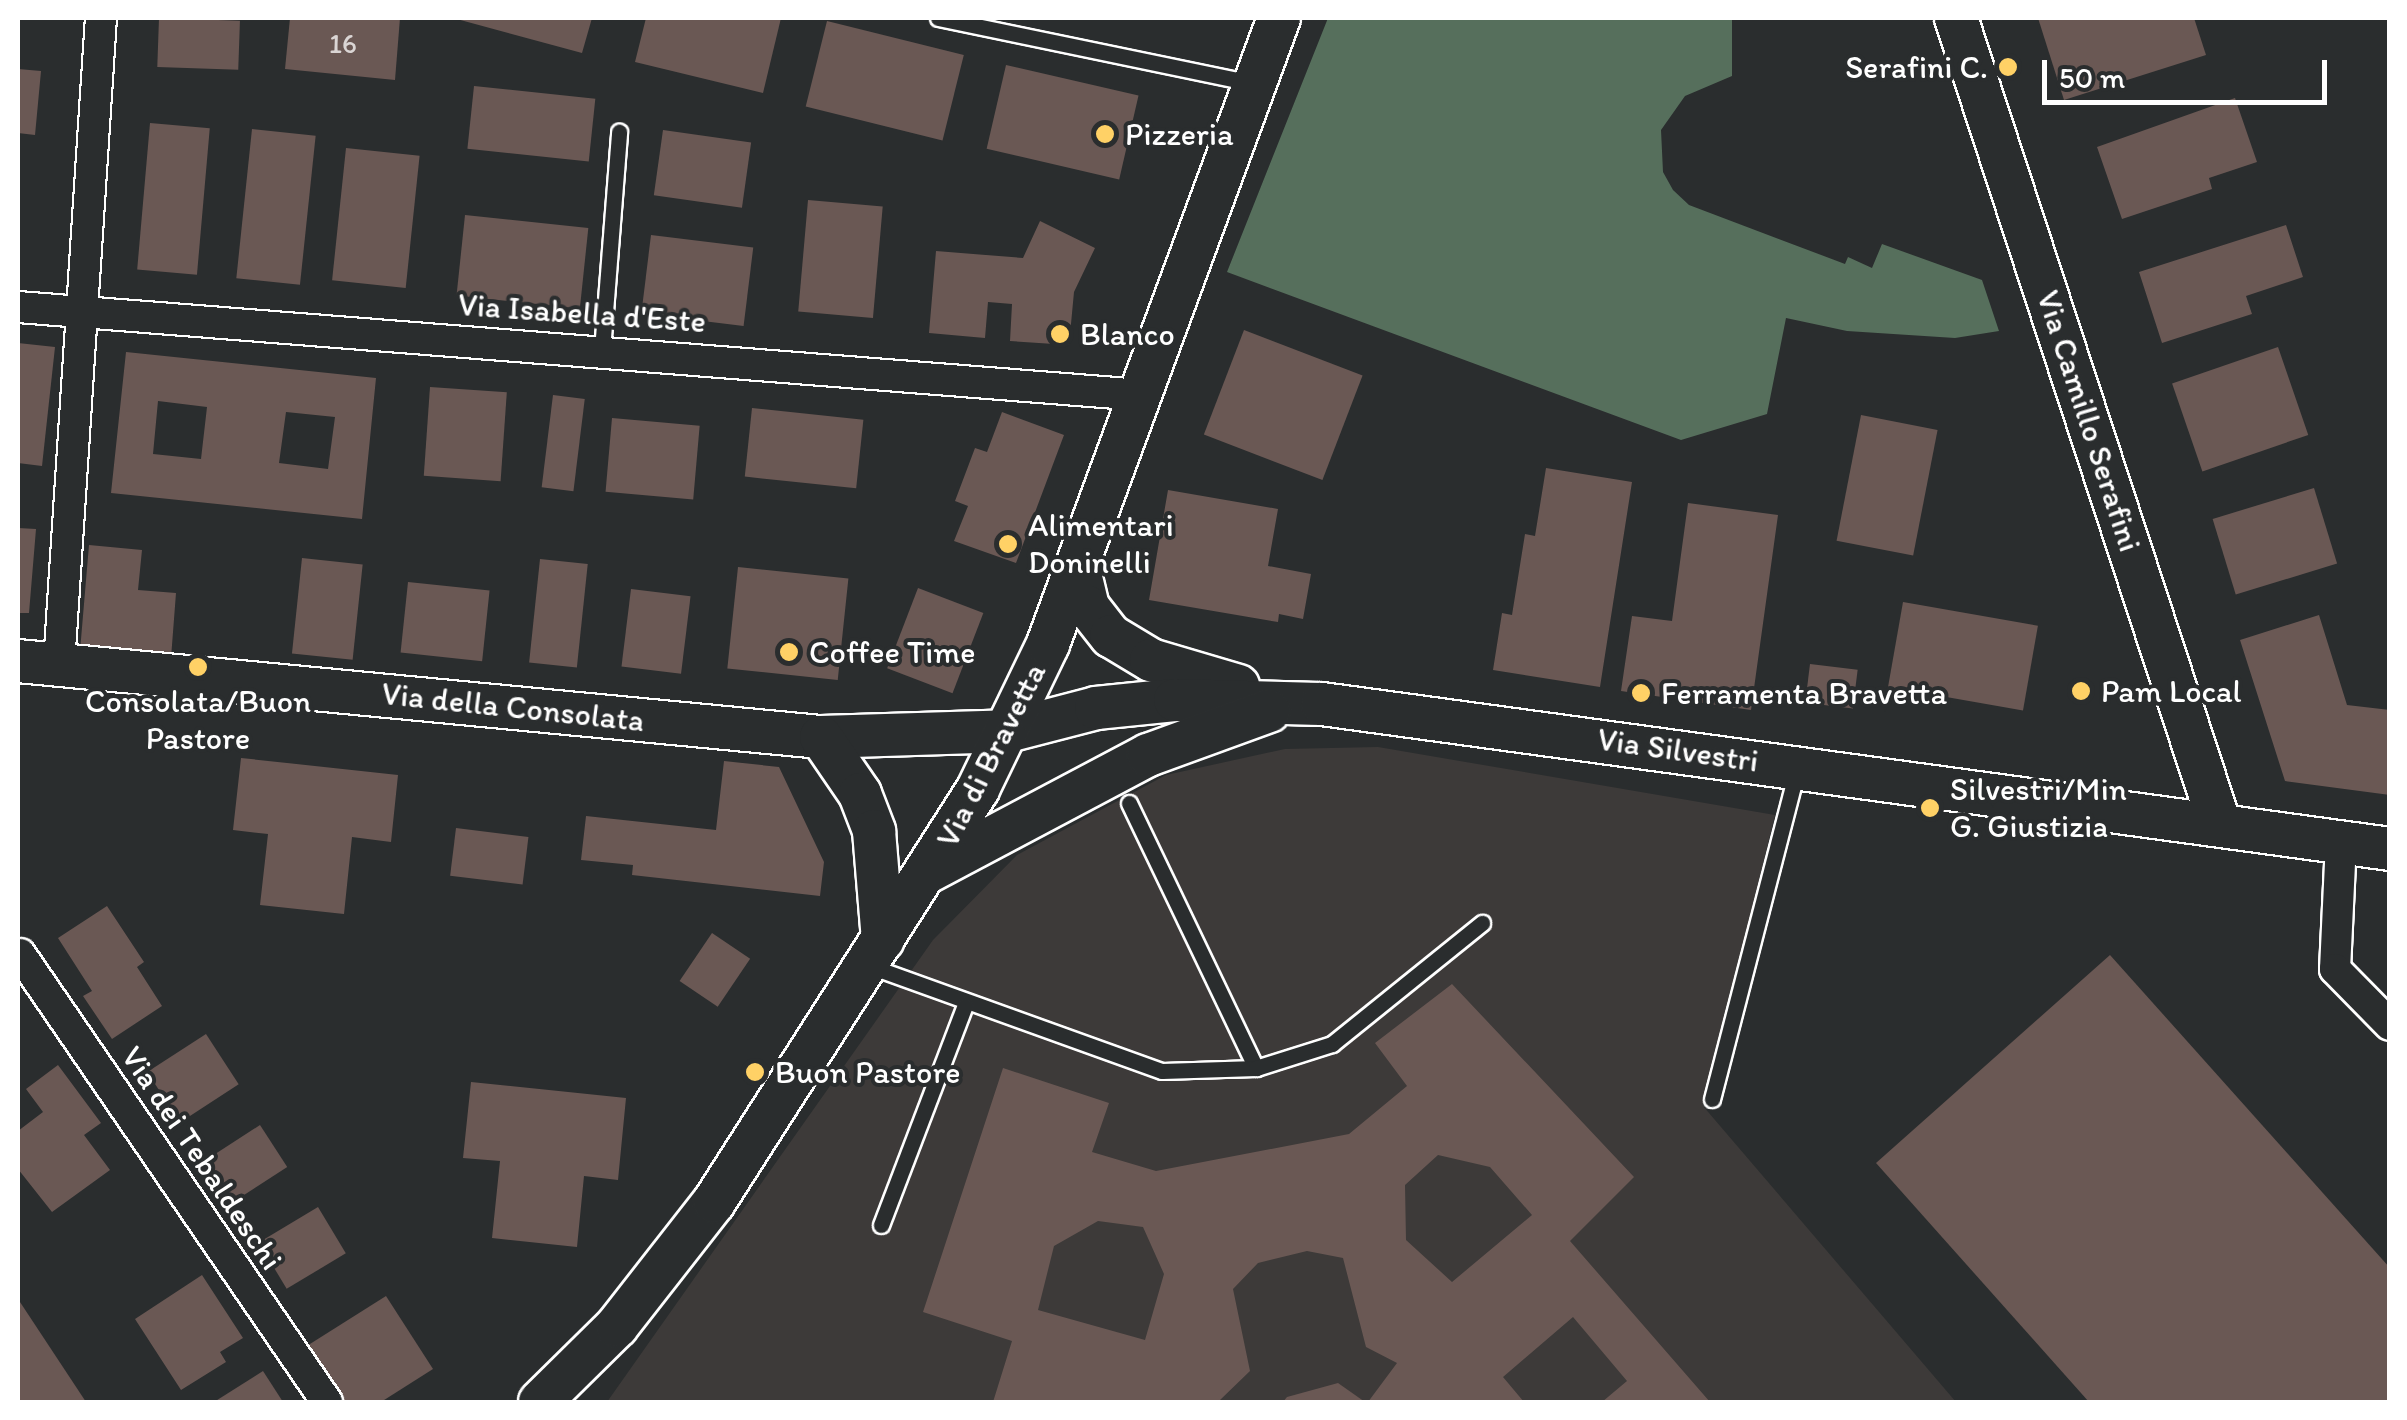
<!DOCTYPE html>
<style>
body{margin:0}
#map{position:relative;width:2407px;height:1420px;overflow:hidden;background:#2a2d2e;font-family:Itim,sans-serif}
div>[style]{position:absolute}
[style*='--x']{left:calc(var(--x)*1px);top:calc(var(--y)*1px);width:calc(var(--w)*1px);rotate:calc(var(--a)*1deg)}
.built>*{inset:0;background:#3d3a39}
.green>*{inset:0;background:#566f5c}
.building>*{inset:0;background:#6a5854;transform-origin:0 0}
.roads{filter:drop-shadow(2px 0 #fff) drop-shadow(-2px 0 #fff) drop-shadow(0 2px #fff) drop-shadow(0 -2px #fff)}
.lane>*{height:15px;margin:-7.5px;padding:0 7.5px;transform-origin:7.5px;border-radius:7.5px;background:#2a2d2e}
.street>*{height:30px;margin:-15px;padding:0 15px;transform-origin:15px;border-radius:15px;background:#2a2d2e}
.secondary>*{height:42px;margin:-21px;padding:0 21px;transform-origin:21px;border-radius:21px;background:#2a2d2e}
.dots>*{width:28px;height:28px;translate:-50% -50%;box-sizing:border-box;border:5px solid #2a2d2e;border-radius:50%}
span{translate:-50% -50%;white-space:nowrap;text-align:center;line-height:1.15;-webkit-text-stroke:8px #2a2d2e;paint-order:stroke}
.number-label{font-size:28px;color:#dad5d4}
.number-label span{-webkit-text-stroke-width:0}
.poi-label{font-size:32px;color:#fff}
.right{translate:-100% -50%;text-align:right}
.left{translate:0 -50%;text-align:left}
.street-label{font-size:32px;color:#fff}
.frame{position:absolute;inset:0;border:20px solid #fff;pointer-events:none}
.scale{position:absolute;left:2042px;top:60px;width:285px;height:45px;box-sizing:border-box;border:5px solid #fff;border-top:0;padding-left:12px;font-size:30px;line-height:35px;white-space:nowrap;color:#fff;-webkit-text-stroke:8px #2a2d2e;paint-order:stroke}
</style>
<div id="map">
<div class="built">
<i style="clip-path:polygon(1378px 747px,1775px 815px,1703px 1106px,1956px 1402px,607px 1402px,933px 940px,1017px 855px,1166px 775px,1285px 749px)"></i>
</div>
<div class="green">
<i style="clip-path:polygon(1328px 18px,1732px 18px,1732px 76px,1685px 96px,1661px 130px,1663px 172px,1673px 190px,1689px 205px,1845px 264px,1848px 257px,1872px 268px,1882px 244px,1982px 280px,1999px 331px,1955px 338px,1847px 331px,1786px 318px,1767px 414px,1681px 440px,1227px 272px)"></i>
</div>
<div class="building">
<i style="left:159px;top:18px;width:81px;height:49px;rotate:2deg"></i>
<i style="clip-path:polygon(290px 18px,400px 18px,395px 80px,285px 69px)"></i>
<i style="clip-path:polygon(453px 18px,592px 18px,582px 53px)"></i>
<i style="clip-path:polygon(646px 18px,781px 18px,763px 93px,635px 62px)"></i>
<i style="clip-path:polygon(2038px 18px,2194px 18px,2206px 55px,2064px 100px)"></i>
<i style="left:827px;top:21px;width:141px;height:88px;rotate:14deg"></i>
<i style="left:1006px;top:65px;width:136px;height:86px;rotate:13deg"></i>
<i style="clip-path:polygon(18px 69px,41px 71px,35px 135px,18px 133px)"></i>
<i style="left:474px;top:86px;width:122px;height:63px;rotate:6deg"></i>
<i style="clip-path:polygon(2235px 98px,2257px 162px,2209px 178px,2212px 189px,2122px 219px,2097px 147px)"></i>
<i style="left:150px;top:123px;width:60px;height:147px;rotate:5deg"></i>
<i style="left:252px;top:129px;width:64px;height:150px;rotate:6deg"></i>
<i style="left:663px;top:130px;width:89px;height:66px;rotate:8deg"></i>
<i style="left:346px;top:148px;width:74px;height:133px;rotate:6deg"></i>
<i style="left:808px;top:200px;width:75px;height:112px;rotate:5deg"></i>
<i style="left:465px;top:215px;width:124px;height:81px;rotate:6deg"></i>
<i style="clip-path:polygon(1040px 221px,1095px 248px,1074px 292px,1069px 345px,1010px 341px,1012px 304px,988px 302px,985px 338px,929px 333px,936px 251px,1023px 258px)"></i>
<i style="clip-path:polygon(2286px 225px,2303px 277px,2246px 296px,2252px 314px,2162px 343px,2139px 272px)"></i>
<i style="left:651px;top:235px;width:103px;height:79px;rotate:7deg"></i>
<i style="left:1244px;top:330px;width:127px;height:112px;rotate:21deg"></i>
<i style="clip-path:polygon(18px 343px,55px 347px,42px 466px,18px 463px)"></i>
<i style="left:2278px;top:347px;width:93px;height:112px;rotate:71deg"></i>
<i style="clip-path:polygon(evenodd,126px 352px,376px 378px,362px 519px,111px 493px,126px 352px,158px 401px,207px 407px,201px 459px,153px 454px,158px 401px,126px 352px,286px 412px,335px 417px,328px 469px,279px 463px,286px 412px)"></i>
<i style="left:430px;top:387px;width:77px;height:89px;rotate:4deg"></i>
<i style="left:553px;top:395px;width:32px;height:93px;rotate:7deg"></i>
<i style="left:752px;top:408px;width:112px;height:69px;rotate:6deg"></i>
<i style="clip-path:polygon(1002px 412px,1064px 435px,1016px 563px,954px 541px,968px 506px,955px 501px,975px 448px,987px 452px)"></i>
<i style="left:1861px;top:415px;width:78px;height:128px;rotate:11deg"></i>
<i style="left:612px;top:418px;width:88px;height:74px;rotate:5deg"></i>
<i style="clip-path:polygon(1546px 468px,1632px 482px,1600px 687px,1493px 670px,1502px 613px,1512px 615px,1525px 534px,1535px 536px)"></i>
<i style="left:2314px;top:488px;width:79px;height:106px;rotate:73deg"></i>
<i style="clip-path:polygon(1168px 490px,1278px 509px,1268px 566px,1311px 574px,1303px 619px,1279px 614px,1278px 622px,1149px 600px)"></i>
<i style="clip-path:polygon(1688px 503px,1778px 515px,1751px 710px,1621px 691px,1632px 616px,1672px 621px)"></i>
<i style="clip-path:polygon(18px 528px,36px 529px,29px 613px,18px 613px)"></i>
<i style="clip-path:polygon(89px 545px,142px 550px,138px 590px,176px 593px,171px 658px,80px 651px)"></i>
<i style="left:302px;top:558px;width:61px;height:96px;rotate:6deg"></i>
<i style="left:540px;top:559px;width:48px;height:104px;rotate:6deg"></i>
<i style="left:738px;top:567px;width:111px;height:102px;rotate:6deg"></i>
<i style="left:408px;top:582px;width:82px;height:71px;rotate:6deg"></i>
<i style="left:918px;top:588px;width:70px;height:86px;rotate:21deg"></i>
<i style="left:631px;top:589px;width:60px;height:78px;rotate:7deg"></i>
<i style="left:1903px;top:602px;width:137px;height:86px;rotate:10deg"></i>
<i style="clip-path:polygon(2319px 615px,2347px 705px,2390px 710px,2390px 795px,2285px 781px,2240px 640px)"></i>
<i style="left:1810px;top:664px;width:48px;height:39px;rotate:7deg"></i>
<i style="clip-path:polygon(241px 758px,398px 775px,391px 842px,352px 837px,344px 914px,260px 905px,268px 834px,233px 830px)"></i>
<i style="clip-path:polygon(724px 761px,779px 767px,824px 862px,820px 896px,632px 875px,633px 865px,581px 860px,586px 816px,716px 830px)"></i>
<i style="left:456px;top:828px;width:73px;height:48px;rotate:7deg"></i>
<i style="clip-path:polygon(107px 906px,144px 962px,137px 967px,162px 1006px,112px 1039px,83px 996px,92px 991px,58px 938px)"></i>
<i style="left:712px;top:933px;width:46px;height:58px;rotate:34deg"></i>
<i style="clip-path:polygon(2110px 955px,2390px 1268px,2390px 1402px,2089px 1402px,1876px 1163px)"></i>
<i style="clip-path:polygon(evenodd,1452px 984px,1634px 1177px,1570px 1241px,1710px 1402px,1602px 1402px,1627px 1381px,1573px 1317px,1503px 1377px,1524px 1402px,1368px 1402px,1397px 1363px,1366px 1347px,1343px 1258px,1307px 1251px,1258px 1263px,1233px 1289px,1250px 1371px,1220px 1400px,1225px 1402px,993px 1402px,1012px 1341px,923px 1312px,1003px 1068px,1109px 1103px,1092px 1152px,1156px 1171px,1349px 1134px,1407px 1086px,1375px 1043px,1452px 984px,1438px 1155px,1490px 1167px,1532px 1215px,1452px 1282px,1406px 1240px,1405px 1185px,1438px 1155px,1452px 984px,1098px 1221px,1143px 1227px,1164px 1274px,1145px 1340px,1038px 1310px,1054px 1246px,1098px 1221px)"></i>
<i style="left:206px;top:1034px;width:60px;height:70px;rotate:57deg"></i>
<i style="clip-path:polygon(58px 1065px,101px 1123px,84px 1135px,110px 1170px,52px 1212px,18px 1169px,18px 1131px,43px 1112px,26px 1089px)"></i>
<i style="clip-path:polygon(471px 1082px,626px 1098px,618px 1180px,584px 1176px,577px 1247px,492px 1238px,500px 1161px,463px 1158px)"></i>
<i style="left:260px;top:1125px;width:50px;height:64px;rotate:57deg"></i>
<i style="left:318px;top:1207px;width:54px;height:69px;rotate:59deg"></i>
<i style="clip-path:polygon(202px 1275px,243px 1338px,220px 1352px,226px 1362px,181px 1390px,135px 1319px)"></i>
<i style="clip-path:polygon(386px 1296px,433px 1369px,381px 1402px,337px 1402px,302px 1349px)"></i>
<i style="clip-path:polygon(18px 1299px,86px 1402px,18px 1402px)"></i>
<i style="clip-path:polygon(263px 1371px,283px 1402px,214px 1402px)"></i>
<i style="clip-path:polygon(1338px 1383px,1365px 1402px,1283px 1402px,1287px 1397px)"></i>
</div>
<div class="roads">
<div class="lane">
<i style="--x:938;--y:18;--w:321;--a:11.7"></i>
<i style="--x:602;--y:350;--w:219;--a:-85.5"></i>
<i style="--x:1129;--y:803;--w:294;--a:64.4"></i>
<i style="--x:867;--y:965;--w:313;--a:19.8"></i>
<i style="--x:1162;--y:1071;--w:94;--a:-1.8"></i>
<i style="--x:1256;--y:1068;--w:80;--a:-17.5"></i>
<i style="--x:1332;--y:1044;--w:193;--a:-38.9"></i>
<i style="--x:1712;--y:1099;--w:340;--a:-75.5"></i>
<i style="--x:881;--y:1225;--w:235;--a:-69.1"></i>
</div>
<div class="street">
<i style="--x:18;--y:307;--w:1125;--a:4.48"></i>
<i style="--x:59;--y:665;--w:648;--a:-86.29"></i>
<i style="--x:2341;--y:842;--w:127;--a:92.7"></i>
<i style="--x:2335;--y:969;--w:78;--a:45.5"></i>
<i style="--x:20;--y:954;--w:543;--a:55.58"></i>
</div>
<div class="secondary">
<i style="--x:1956;--y:18;--w:849;--a:71.89"></i>
<i style="--x:1078;--y:565;--w:43;--a:76.6"></i>
<i style="--x:1088;--y:607;--w:37;--a:52"></i>
<i style="--x:1111;--y:636;--w:47;--a:31"></i>
<i style="--x:1151;--y:660;--w:91;--a:16.6"></i>
<i style="--x:18;--y:661;--w:807;--a:5.41"></i>
<i style="--x:821;--y:737;--w:187;--a:-1.8"></i>
<i style="--x:1008;--y:731;--w:91;--a:-14.6"></i>
<i style="--x:1096;--y:708;--w:79;--a:-5.8"></i>
<i style="--x:1175;--y:700;--w:147;--a:1.6"></i>
<i style="--x:1322;--y:704;--w:1078;--a:7.73"></i>
<i style="--x:821;--y:737;--w:69;--a:55.6"></i>
<i style="--x:860;--y:794;--w:40;--a:69"></i>
<i style="--x:874;--y:831;--w:109;--a:85.3"></i>
<i style="--x:931;--y:870;--w:246;--a:-27.9"></i>
<i style="--x:1148;--y:755;--w:129;--a:-20"></i>
<i style="--x:540;--y:1402;--w:108;--a:-44.6"></i>
<i style="--x:617;--y:1326;--w:157;--a:-52"></i>
<i style="--x:714;--y:1202;--w:490;--a:-57.4"></i>
<i style="--x:978;--y:789;--w:161;--a:-64.2"></i>
<i style="--x:1048;--y:644;--w:667;--a:-69.75"></i>
</div>
</div>
<div class="dots">
<i style="left:2008px;top:67px;background:#ffd166"></i>
<i style="left:1105px;top:134px;background:#ffd166"></i>
<i style="left:1060px;top:334px;background:#ffd166"></i>
<i style="left:1008px;top:544px;background:#ffd166"></i>
<i style="left:789px;top:652px;background:#ffd166"></i>
<i style="left:198px;top:667px;background:#ffd166"></i>
<i style="left:2081px;top:691px;background:#ffd166"></i>
<i style="left:1641px;top:693px;background:#ffd166"></i>
<i style="left:1930px;top:808px;background:#ffd166"></i>
<i style="left:755px;top:1072px;background:#ffd166"></i>
</div>
<div class="number-label">
<span style="left:343px;top:43px">16</span>
</div>
<div class="poi-label">
<span class="right" style="left:1988px;top:67px">Serafini C.</span>
<span class="left" style="left:1125px;top:134px">Pizzeria</span>
<span class="left" style="left:1080px;top:334px">Blanco</span>
<span class="left" style="left:1028px;top:544px">Alimentari<br>Doninelli</span>
<span class="left" style="left:809px;top:652px">Coffee Time</span>
<span class="left" style="left:2101px;top:691px">Pam Local</span>
<span class="left" style="left:1661px;top:693px">Ferramenta Bravetta</span>
<span style="left:198px;top:720px">Consolata/Buon<br>Pastore</span>
<span class="left" style="left:1950px;top:808px">Silvestri/Min<br>G. Giustizia</span>
<span class="left" style="left:775px;top:1072px">Buon Pastore</span>
</div>
<div class="street-label">
<span style="left:582px;top:313px;rotate:4deg">Via Isabella d'Este</span>
<span style="left:2089px;top:421px;rotate:72deg">Via Camillo Serafini</span>
<span style="left:513px;top:707px;rotate:6deg">Via della Consolata</span>
<span style="left:1678px;top:750px;rotate:8deg">Via Silvestri</span>
<span style="left:991px;top:755px;rotate:-63deg">Via di Bravetta</span>
<span style="left:202px;top:1158px;rotate:56deg">Via dei Tebaldeschi</span>
</div>
<div class="frame"></div>
<div class="scale">50 m</div>
</div>
